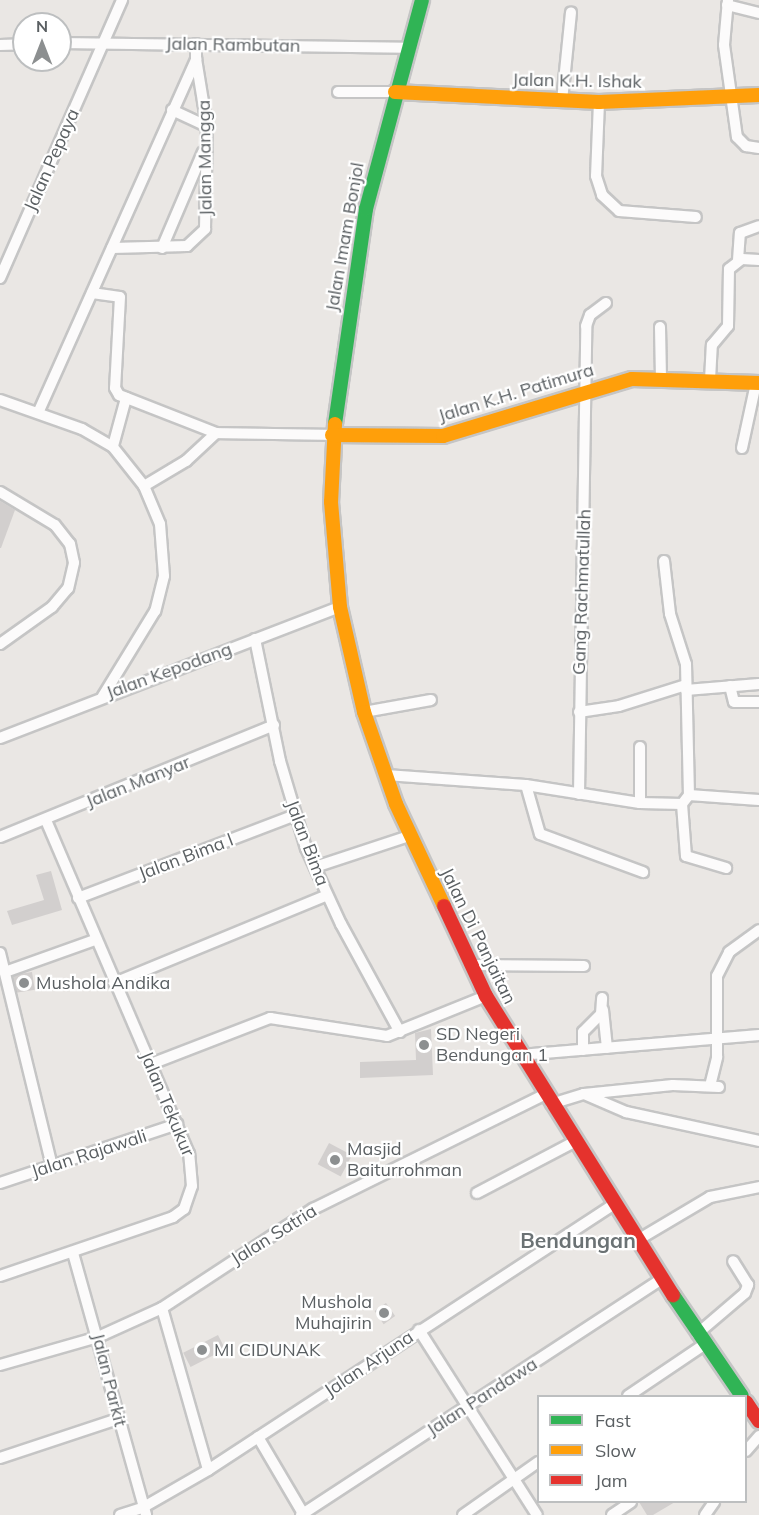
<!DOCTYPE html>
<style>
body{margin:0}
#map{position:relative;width:759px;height:1515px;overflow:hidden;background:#eae7e4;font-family:Mulish,sans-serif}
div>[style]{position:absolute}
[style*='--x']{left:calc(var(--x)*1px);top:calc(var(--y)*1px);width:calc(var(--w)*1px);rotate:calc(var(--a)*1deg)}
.building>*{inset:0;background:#d2cfce;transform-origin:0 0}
.roads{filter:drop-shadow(2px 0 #c5c5c5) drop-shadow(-2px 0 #c5c5c5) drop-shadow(0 2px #c5c5c5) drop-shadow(0 -2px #c5c5c5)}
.street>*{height:10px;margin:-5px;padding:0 5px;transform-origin:5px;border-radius:5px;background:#fcfbfb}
.fast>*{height:14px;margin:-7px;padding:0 7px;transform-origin:7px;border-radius:7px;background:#30b455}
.slow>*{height:14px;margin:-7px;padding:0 7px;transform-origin:7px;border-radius:7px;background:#ff9f0a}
.jam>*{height:14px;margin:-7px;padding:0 7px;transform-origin:7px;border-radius:7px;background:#e5322d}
.dots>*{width:16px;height:16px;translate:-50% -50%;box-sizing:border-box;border:3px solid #fff;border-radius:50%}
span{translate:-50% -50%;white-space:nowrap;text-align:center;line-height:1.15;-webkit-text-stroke:4.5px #fff;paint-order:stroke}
.street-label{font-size:18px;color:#5a5f62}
.poi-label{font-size:18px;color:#5a5f62}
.left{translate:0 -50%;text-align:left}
.right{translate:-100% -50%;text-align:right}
.quarter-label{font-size:21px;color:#6b7274;font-weight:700}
.legend{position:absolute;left:537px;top:1395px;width:210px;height:108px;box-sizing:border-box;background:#fff;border:2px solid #bdbfc0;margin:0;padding:8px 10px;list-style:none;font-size:18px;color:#5a5f62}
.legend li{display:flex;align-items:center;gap:12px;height:30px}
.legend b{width:30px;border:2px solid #bdbfc0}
.north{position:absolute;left:12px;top:12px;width:60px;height:60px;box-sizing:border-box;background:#fff;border:2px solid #bdbfc0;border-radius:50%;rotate:0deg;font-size:16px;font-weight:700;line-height:24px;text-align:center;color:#5a5f62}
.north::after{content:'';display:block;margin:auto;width:21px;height:27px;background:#8c8f90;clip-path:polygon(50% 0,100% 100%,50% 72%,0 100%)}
</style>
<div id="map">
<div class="building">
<i style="clip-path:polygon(0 501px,15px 510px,1px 548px,0 548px)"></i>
<i style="clip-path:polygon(51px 871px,62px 910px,12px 925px,7px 911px,44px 900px,36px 875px)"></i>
<i style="left:32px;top:972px;width:18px;height:19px;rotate:81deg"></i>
<i style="clip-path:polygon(431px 1029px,433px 1075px,360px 1078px,360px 1062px,416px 1060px,415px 1033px)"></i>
<i style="left:329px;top:1143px;width:26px;height:24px;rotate:28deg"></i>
<i style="left:386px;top:1303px;width:16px;height:14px;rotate:55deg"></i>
<i style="left:218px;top:1335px;width:16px;height:39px;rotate:63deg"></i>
<i style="clip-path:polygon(639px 1502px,675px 1502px,653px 1515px,647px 1515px)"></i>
</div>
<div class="roads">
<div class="street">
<i style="--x:728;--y:0;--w:45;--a:95.1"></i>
<i style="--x:724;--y:45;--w:93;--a:82"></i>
<i style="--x:737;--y:137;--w:13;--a:45"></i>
<i style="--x:746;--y:146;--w:13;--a:9"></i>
<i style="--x:727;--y:5;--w:33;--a:14"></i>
<i style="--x:60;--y:43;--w:346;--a:0.8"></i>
<i style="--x:0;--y:45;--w:24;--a:-2"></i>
<i style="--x:338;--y:92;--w:57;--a:0"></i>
<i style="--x:562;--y:101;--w:89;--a:-84.2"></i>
<i style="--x:599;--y:102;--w:74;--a:92.3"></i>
<i style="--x:596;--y:176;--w:20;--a:72"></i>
<i style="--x:602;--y:195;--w:23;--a:43"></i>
<i style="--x:619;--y:211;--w:77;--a:4.5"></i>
<i style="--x:172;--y:110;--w:38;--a:25"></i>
<i style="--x:112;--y:248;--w:75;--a:-1.5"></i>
<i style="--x:187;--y:246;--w:25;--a:-43"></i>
<i style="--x:205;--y:229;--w:103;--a:-88.9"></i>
<i style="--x:207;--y:126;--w:68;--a:-99.3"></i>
<i style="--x:162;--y:248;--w:104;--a:-66.9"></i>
<i style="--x:738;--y:260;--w:27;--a:-86"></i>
<i style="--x:740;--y:233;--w:20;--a:-20"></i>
<i style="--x:0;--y:278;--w:304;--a:-66.3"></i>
<i style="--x:92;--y:293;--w:28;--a:8"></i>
<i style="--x:120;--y:297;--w:91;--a:93.1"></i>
<i style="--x:115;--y:388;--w:8;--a:60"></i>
<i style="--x:119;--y:395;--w:104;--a:21.4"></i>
<i style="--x:216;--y:433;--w:116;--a:1"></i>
<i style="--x:660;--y:327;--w:52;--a:88.9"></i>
<i style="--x:710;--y:380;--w:35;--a:-87"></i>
<i style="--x:712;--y:345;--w:25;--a:-50"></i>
<i style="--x:728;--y:326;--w:57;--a:-89"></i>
<i style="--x:729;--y:269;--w:16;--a:-38"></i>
<i style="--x:742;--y:259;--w:17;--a:3"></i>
<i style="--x:0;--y:400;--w:87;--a:19.5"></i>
<i style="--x:82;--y:429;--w:36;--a:30"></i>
<i style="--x:113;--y:447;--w:50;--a:51.5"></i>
<i style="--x:144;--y:486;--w:41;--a:67.2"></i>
<i style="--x:160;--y:524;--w:52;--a:85.6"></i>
<i style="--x:164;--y:576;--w:36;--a:104"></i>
<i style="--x:155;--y:611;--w:100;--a:121.5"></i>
<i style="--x:38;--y:413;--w:388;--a:-65.9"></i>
<i style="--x:196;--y:59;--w:15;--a:-90"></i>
<i style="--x:113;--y:446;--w:50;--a:-74.8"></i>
<i style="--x:742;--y:448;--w:66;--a:-77.8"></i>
<i style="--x:144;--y:486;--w:49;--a:-30.8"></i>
<i style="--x:186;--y:461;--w:41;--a:-43"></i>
<i style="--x:0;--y:492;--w:64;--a:31"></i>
<i style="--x:55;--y:525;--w:24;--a:52"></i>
<i style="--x:70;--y:544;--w:19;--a:78"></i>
<i style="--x:74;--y:563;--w:26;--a:103"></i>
<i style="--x:68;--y:588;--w:25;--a:130"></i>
<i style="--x:52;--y:607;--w:64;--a:144.6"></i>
<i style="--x:664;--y:561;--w:53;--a:83.5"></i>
<i style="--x:670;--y:614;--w:52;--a:72.3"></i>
<i style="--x:686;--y:664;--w:131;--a:88.7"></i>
<i style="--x:255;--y:639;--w:125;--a:78.4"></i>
<i style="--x:280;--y:761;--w:91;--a:73.4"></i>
<i style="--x:306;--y:848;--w:84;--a:65.3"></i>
<i style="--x:341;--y:924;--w:123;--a:61.4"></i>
<i style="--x:730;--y:686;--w:16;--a:76"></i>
<i style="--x:734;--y:702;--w:25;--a:0"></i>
<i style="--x:686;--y:690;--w:73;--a:-4.7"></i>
<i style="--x:364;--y:712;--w:68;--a:-10.2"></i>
<i style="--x:579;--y:712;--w:40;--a:-8.5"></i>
<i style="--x:619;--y:706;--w:70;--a:-17.4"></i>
<i style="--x:0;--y:738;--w:364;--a:-21.1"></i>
<i style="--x:386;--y:775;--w:140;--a:4.1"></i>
<i style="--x:526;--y:785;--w:115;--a:9"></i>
<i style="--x:640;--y:803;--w:42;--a:1.4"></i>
<i style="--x:682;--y:804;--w:11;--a:-52"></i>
<i style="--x:689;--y:795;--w:70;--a:4.1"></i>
<i style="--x:526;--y:785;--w:51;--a:74.1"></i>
<i style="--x:540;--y:834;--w:110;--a:20.3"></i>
<i style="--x:579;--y:794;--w:468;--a:-89.1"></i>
<i style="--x:586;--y:326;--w:12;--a:-70"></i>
<i style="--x:590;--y:315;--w:20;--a:-37"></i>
<i style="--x:640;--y:803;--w:56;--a:-90"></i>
<i style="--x:682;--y:804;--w:52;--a:85.6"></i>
<i style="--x:686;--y:856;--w:42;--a:16.7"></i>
<i style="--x:0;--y:837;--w:296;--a:-22.2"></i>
<i style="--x:315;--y:867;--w:99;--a:-18.3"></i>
<i style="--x:78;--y:898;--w:232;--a:-20.9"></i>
<i style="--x:0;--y:953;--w:220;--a:76.3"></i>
<i style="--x:471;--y:965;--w:113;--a:0.5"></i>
<i style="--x:5;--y:972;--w:96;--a:-19.6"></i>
<i style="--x:114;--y:983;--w:230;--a:-22.4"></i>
<i style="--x:603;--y:1010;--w:38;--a:84"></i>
<i style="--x:583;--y:1050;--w:18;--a:-90"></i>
<i style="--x:583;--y:1032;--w:25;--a:-45"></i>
<i style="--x:601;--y:1014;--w:16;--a:-86"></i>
<i style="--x:520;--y:1055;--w:240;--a:-4.8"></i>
<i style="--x:151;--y:1064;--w:128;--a:-21.1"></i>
<i style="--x:270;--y:1018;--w:118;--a:8.7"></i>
<i style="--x:387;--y:1036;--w:107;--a:-22"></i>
<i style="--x:710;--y:1086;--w:30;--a:-76"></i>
<i style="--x:717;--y:1057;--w:81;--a:-90"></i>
<i style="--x:717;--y:976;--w:27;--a:-63"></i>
<i style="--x:729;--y:952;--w:37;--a:-36"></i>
<i style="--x:584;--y:1094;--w:89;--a:-5.8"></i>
<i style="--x:673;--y:1085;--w:46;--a:2.5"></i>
<i style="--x:551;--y:1104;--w:34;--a:-17"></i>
<i style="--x:584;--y:1094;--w:46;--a:23.2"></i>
<i style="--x:626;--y:1112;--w:136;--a:12.3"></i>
<i style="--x:0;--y:1183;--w:187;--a:-18.4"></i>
<i style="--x:477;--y:1193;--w:110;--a:-27.7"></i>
<i style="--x:636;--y:1241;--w:86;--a:-30.7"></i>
<i style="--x:710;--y:1197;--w:50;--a:-11.5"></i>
<i style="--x:73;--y:1253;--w:272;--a:74.4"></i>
<i style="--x:0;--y:1276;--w:183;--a:-18.8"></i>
<i style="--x:173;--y:1217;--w:14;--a:-36"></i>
<i style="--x:184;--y:1209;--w:24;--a:-71"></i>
<i style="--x:192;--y:1186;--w:32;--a:-95"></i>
<i style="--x:189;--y:1154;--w:363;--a:-113.2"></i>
<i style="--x:162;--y:1308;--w:168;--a:74.1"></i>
<i style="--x:419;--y:1330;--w:219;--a:57.5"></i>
<i style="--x:697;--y:1334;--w:63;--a:-40.5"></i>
<i style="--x:745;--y:1293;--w:9;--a:-69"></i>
<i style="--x:748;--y:1285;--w:28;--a:-122"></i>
<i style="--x:0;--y:1365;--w:102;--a:-15.9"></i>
<i style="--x:98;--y:1337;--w:70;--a:-24.4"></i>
<i style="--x:162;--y:1308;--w:181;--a:-33.3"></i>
<i style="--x:313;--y:1209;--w:258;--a:-26.3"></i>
<i style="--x:628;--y:1396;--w:93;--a:-34"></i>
<i style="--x:258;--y:1437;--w:91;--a:59.5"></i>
<i style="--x:746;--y:1451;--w:20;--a:-49"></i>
<i style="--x:0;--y:1458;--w:124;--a:-18.3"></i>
<i style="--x:120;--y:1515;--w:23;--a:-18"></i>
<i style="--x:142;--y:1508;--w:76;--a:-29.9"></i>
<i style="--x:208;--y:1470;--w:485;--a:-33.2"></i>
<i style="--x:301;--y:1515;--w:431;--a:-33.2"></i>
<i style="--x:463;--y:1515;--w:92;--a:-35.2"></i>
<i style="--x:612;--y:1515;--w:23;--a:-34"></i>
<i style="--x:705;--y:1515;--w:16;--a:-55"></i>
</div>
<div class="fast">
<i style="--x:335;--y:424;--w:217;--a:-81.8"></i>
<i style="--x:366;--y:209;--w:216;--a:-75"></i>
<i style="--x:673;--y:1295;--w:122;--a:55.7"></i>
</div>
<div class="slow">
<i style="--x:395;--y:92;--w:204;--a:2.8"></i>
<i style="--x:599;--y:102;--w:160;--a:-2.5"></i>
<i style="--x:335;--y:424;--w:78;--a:92.9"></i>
<i style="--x:331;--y:502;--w:105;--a:85.1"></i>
<i style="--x:340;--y:607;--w:108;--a:77.1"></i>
<i style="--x:364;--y:712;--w:97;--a:70.8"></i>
<i style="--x:396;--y:804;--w:113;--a:64.8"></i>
<i style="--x:332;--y:435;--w:111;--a:0.5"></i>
<i style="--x:443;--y:436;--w:197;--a:-16.8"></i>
<i style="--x:632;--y:379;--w:127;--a:1.8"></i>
</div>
<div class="jam">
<i style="--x:444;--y:906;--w:99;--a:65"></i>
<i style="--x:486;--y:996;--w:353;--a:58"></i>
<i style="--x:746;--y:1402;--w:23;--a:56"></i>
</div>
</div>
<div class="dots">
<i style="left:24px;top:983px;background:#8c8f90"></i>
<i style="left:424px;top:1045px;background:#8c8f90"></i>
<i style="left:335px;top:1160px;background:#8c8f90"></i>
<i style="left:384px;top:1313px;background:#8c8f90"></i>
<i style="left:202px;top:1350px;background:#8c8f90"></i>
</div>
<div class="street-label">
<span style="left:233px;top:45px;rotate:1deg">Jalan Rambutan</span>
<span style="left:577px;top:81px;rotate:1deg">Jalan K.H. Ishak</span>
<span style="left:205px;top:158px;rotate:-91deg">Jalan Mangga</span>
<span style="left:52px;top:160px;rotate:-66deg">Jalan Pepaya</span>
<span style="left:345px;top:237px;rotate:-80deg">Jalan Imam Bonjol</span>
<span style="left:516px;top:393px;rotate:-17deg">Jalan K.H. Patimura</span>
<span style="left:582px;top:592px;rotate:-88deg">Gang Rachmatullah</span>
<span style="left:169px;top:671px;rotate:-20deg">Jalan Kepodang</span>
<span style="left:138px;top:782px;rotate:-22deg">Jalan Manyar</span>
<span style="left:307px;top:843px;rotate:69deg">Jalan Bima</span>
<span style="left:186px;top:857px;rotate:-21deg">Jalan Bima I</span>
<span style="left:478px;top:936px;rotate:64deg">Jalan Di Panjaitan</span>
<span style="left:167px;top:1104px;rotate:67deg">Jalan Tekukur</span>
<span style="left:89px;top:1154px;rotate:-18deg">Jalan Rajawali</span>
<span style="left:274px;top:1235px;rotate:-32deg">Jalan Satria</span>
<span style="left:369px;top:1364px;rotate:-34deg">Jalan Arjuna</span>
<span style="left:109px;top:1380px;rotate:76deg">Jalan Parkit</span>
<span style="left:482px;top:1397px;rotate:-33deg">Jalan Pandawa</span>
</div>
<div class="poi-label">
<span class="left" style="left:36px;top:983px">Mushola Andika</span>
<span class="left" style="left:436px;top:1045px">SD Negeri<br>Bendungan 1</span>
<span class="left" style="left:347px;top:1160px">Masjid<br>Baiturrohman</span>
<span class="right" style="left:372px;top:1313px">Mushola<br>Muhajirin</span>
<span class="left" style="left:214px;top:1350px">MI CIDUNAK</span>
</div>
<div class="quarter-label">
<span style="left:578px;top:1240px">Bendungan</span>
</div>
<ul class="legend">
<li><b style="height:8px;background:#30b455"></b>Fast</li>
<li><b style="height:8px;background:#ff9f0a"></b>Slow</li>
<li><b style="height:8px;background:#e5322d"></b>Jam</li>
</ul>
<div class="north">N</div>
</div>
